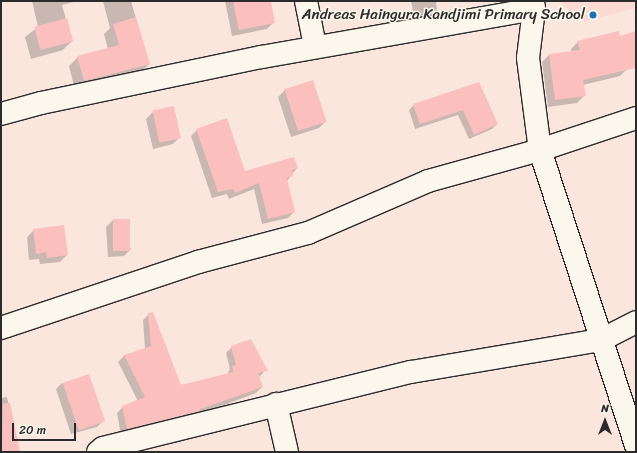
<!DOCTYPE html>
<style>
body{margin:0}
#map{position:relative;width:637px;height:453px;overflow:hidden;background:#fbe6de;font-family:Sriracha,sans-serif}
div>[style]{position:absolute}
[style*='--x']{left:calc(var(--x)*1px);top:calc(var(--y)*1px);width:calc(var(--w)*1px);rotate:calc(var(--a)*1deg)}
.built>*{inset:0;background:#fbdad4}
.shadow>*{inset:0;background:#0003}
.building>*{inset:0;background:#fbbfbd;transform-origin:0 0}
.roads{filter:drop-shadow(1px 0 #2b2b2b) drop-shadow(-1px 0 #2b2b2b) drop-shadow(0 1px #2b2b2b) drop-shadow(0 -1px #2b2b2b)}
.minor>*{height:22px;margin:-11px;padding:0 11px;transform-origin:11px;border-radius:11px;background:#fbf7ec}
.dots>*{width:11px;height:11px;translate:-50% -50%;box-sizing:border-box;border:2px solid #fbf7ec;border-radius:50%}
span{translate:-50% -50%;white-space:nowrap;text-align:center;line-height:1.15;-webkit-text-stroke:3px #fbf7ec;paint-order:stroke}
.poi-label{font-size:15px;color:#2b2b2b}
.right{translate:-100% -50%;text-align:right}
.frame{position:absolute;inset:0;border:2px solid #2b2b2b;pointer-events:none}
.north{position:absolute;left:585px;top:401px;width:40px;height:40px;-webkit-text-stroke:3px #fbf7ec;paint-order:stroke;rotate:0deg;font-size:11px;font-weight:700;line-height:16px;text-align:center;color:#2b2b2b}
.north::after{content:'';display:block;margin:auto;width:14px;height:18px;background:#2b2b2b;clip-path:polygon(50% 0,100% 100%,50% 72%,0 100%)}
.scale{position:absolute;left:12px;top:423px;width:64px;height:18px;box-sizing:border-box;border:2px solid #2b2b2b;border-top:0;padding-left:5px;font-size:12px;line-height:14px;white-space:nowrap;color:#2b2b2b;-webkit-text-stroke:3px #fbf7ec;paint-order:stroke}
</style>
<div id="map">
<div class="built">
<i style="clip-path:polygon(559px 1px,636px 1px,636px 8px,584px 22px)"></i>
</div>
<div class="shadow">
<i style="clip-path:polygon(32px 1px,78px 1px,62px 5px,72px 41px,63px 50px,31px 59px,25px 37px,38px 27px)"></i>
<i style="clip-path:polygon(103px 1px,131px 1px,149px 64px,140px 73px,75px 90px,69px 66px,78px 57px,108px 49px,104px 34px,110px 28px)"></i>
<i style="clip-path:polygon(270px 1px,274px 22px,267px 29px,232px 36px,225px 1px)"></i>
<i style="clip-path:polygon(411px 1px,436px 1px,437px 12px,430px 19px,415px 21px)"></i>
<i style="clip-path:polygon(578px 42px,627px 69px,620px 76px,583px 85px,584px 96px,577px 103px,548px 107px,542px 62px,549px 55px,572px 52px,571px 49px)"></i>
<i style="clip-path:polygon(479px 83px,497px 124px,492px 129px,469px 139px,458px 115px,415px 129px,409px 110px,414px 105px)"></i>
<i style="clip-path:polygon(285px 90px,326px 121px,319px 128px,291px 137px,278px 97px)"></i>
<i style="clip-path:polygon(153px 112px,180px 137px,173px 144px,153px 149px,146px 119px)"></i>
<i style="clip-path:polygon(197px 130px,244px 172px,297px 168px,287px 181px,294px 212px,288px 218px,262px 224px,254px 189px,229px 199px,227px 194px,212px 198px,191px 136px)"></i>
<i style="clip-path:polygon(113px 220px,131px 249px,124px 256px,108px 257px,106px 227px)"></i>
<i style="clip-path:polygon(34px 230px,67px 255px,60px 262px,40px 264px,39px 259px,29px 260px,27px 237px)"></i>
<i style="clip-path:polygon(149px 314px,180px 386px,227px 375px,230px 369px,226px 353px,232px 347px,266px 370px,259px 377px,262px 387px,256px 393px,193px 417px,121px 435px,117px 413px,123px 407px,138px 401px,118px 362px,124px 356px,145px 349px,143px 320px)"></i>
<i style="clip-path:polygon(62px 383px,104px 420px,97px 427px,71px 434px,56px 389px)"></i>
<i style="clip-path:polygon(7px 397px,19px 452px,1px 452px,1px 398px)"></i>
</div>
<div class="building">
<i style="clip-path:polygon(233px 1px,271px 1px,275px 23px,239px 30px)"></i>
<i style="clip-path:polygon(136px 17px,150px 64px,84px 81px,77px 56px,119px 45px,113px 24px)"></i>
<i style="left:67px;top:18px;width:24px;height:34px;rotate:75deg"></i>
<i style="clip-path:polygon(619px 31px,620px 36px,636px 31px,636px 68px,583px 80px,586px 96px,555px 100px,549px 54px,580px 50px,577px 41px)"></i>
<i style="left:313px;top:80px;width:44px;height:30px;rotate:72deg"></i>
<i style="clip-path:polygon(479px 82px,498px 124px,474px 135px,463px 110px,420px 124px,413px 104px)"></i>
<i style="left:174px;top:106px;width:33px;height:22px;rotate:78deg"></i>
<i style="clip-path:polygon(227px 118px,245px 171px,294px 157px,298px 168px,292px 170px,293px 176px,287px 178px,295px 212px,268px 219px,259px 183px,235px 193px,233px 189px,218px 192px,196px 129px)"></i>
<i style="left:113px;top:219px;width:17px;height:32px"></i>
<i style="clip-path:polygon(64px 225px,68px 255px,47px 258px,46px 252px,36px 254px,33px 229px)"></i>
<i style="clip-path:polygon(153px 312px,181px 385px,233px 372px,232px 366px,236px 365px,231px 346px,251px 339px,268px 371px,258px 373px,263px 387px,200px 409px,200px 411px,127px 429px,122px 406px,145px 397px,124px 355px,151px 346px,148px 313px)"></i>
<i style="left:89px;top:374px;width:50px;height:28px;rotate:71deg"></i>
<i style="clip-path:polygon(10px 403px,20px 452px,2px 452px,3px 404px)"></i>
</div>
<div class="roads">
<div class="minor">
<i style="--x:306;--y:1;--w:46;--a:78.7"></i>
<i style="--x:533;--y:1;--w:8;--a:83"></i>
<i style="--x:534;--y:9;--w:49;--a:97"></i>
<i style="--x:528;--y:58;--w:93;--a:82.6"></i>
<i style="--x:540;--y:150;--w:310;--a:72"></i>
<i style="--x:1;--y:114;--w:41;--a:-15.4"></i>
<i style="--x:41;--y:103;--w:226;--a:-11.8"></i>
<i style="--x:262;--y:57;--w:276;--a:-10"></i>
<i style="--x:1;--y:328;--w:208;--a:-18.5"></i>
<i style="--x:198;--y:262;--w:114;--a:-14.8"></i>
<i style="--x:308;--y:233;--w:131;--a:-23.4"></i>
<i style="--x:428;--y:181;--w:116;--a:-15.5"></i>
<i style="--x:540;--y:150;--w:101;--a:-18.4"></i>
<i style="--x:276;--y:404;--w:49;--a:77.1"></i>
<i style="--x:98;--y:452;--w:6;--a:-39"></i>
<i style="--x:103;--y:448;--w:317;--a:-13.9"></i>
<i style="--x:411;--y:372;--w:193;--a:-9.6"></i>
<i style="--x:601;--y:340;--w:39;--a:-27"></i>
</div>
</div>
<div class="dots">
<i style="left:593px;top:15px;background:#1f6fb2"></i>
</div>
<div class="poi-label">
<span class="right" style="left:585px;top:15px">Andreas Haingura Kandjimi Primary School</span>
</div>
<div class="frame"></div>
<div class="north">N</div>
<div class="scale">20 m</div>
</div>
